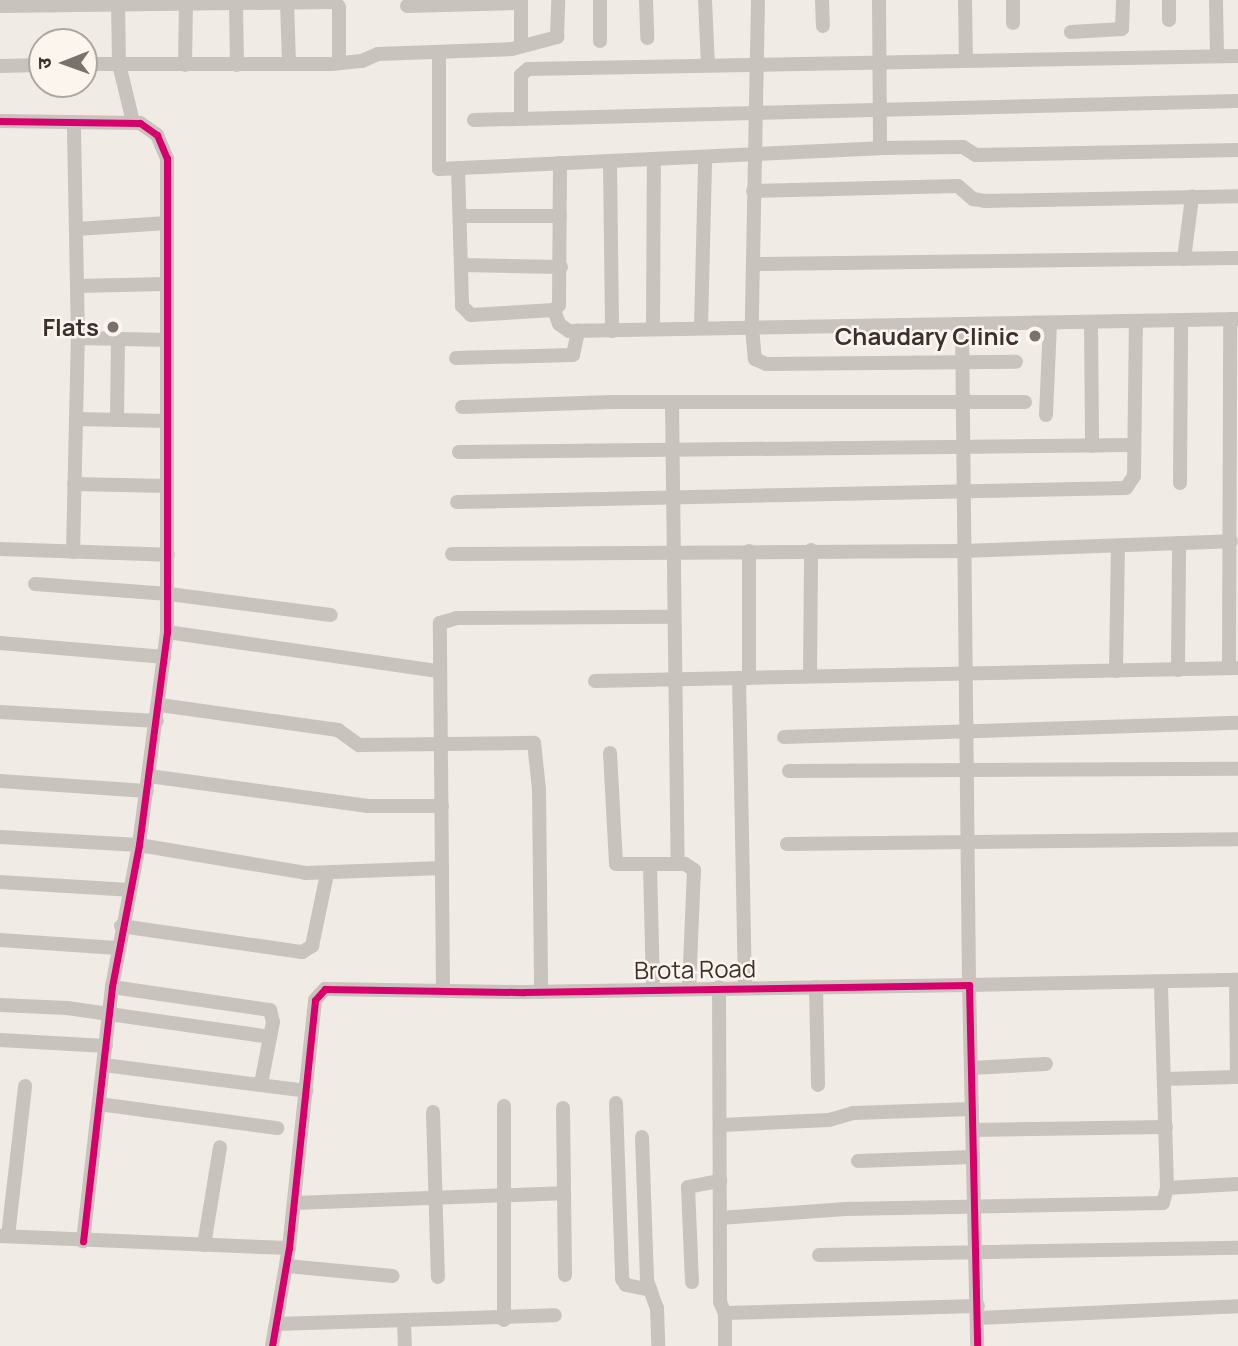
<!DOCTYPE html>
<meta charset="utf-8">
<style>
body{margin:0}
#map{position:relative;width:1238px;height:1346px;overflow:hidden;background:#f0ebe5;font-family:Manrope,"Noto Sans Devanagari",sans-serif}
div>[style]{position:absolute}
[style*='--x']{left:calc(var(--x)*1px);top:calc(var(--y)*1px);width:calc(var(--w)*1px);rotate:calc(var(--a)*1deg)}
.minor>*{height:14px;margin:-7px;padding:0 7px;transform-origin:7px;border-radius:7px;background:#c9c3be}
.cycleway>*{height:7px;margin:-3.5px;padding:0 3.5px;transform-origin:3.5px;border-radius:3.5px;background:#d6006c}
.dots>*{width:19px;height:19px;translate:-50% -50%;box-sizing:border-box;border:4px solid #fbf5ee;border-radius:50%}
span{translate:-50% -50%;white-space:nowrap;text-align:center;line-height:1.15;-webkit-text-stroke:5px #fbf5ee;paint-order:stroke}
.poi-label{font-size:24px;color:#3b302b;font-weight:700}
.right{translate:-100% -50%;text-align:right}
.street-label{font-size:24px;color:#3b302b}
.north{position:absolute;left:28px;top:28px;width:70px;height:70px;box-sizing:border-box;background:#fbf5ee;border:2px solid #aea6a0;border-radius:50%;rotate:269deg;font-size:19px;font-weight:700;line-height:28px;text-align:center;color:#3b302b}
.north::after{content:'';display:block;margin:auto;width:24px;height:32px;background:#7a716c;clip-path:polygon(50% 0,100% 100%,50% 72%,0 100%)}
</style>
<div id="map">
<div class="minor">
<i style="--x:521;--y:0;--w:45;--a:90"></i>
<i style="--x:646;--y:0;--w:38;--a:88"></i>
<i style="--x:705;--y:0;--w:65;--a:87.4"></i>
<i style="--x:758;--y:0;--w:327;--a:91.1"></i>
<i style="--x:752;--y:327;--w:32;--a:85"></i>
<i style="--x:755;--y:359;--w:12;--a:24"></i>
<i style="--x:766;--y:364;--w:250;--a:-0.5"></i>
<i style="--x:822;--y:0;--w:26;--a:88"></i>
<i style="--x:879;--y:0;--w:148;--a:89.6"></i>
<i style="--x:965;--y:0;--w:61;--a:89.1"></i>
<i style="--x:1169;--y:0;--w:20;--a:90"></i>
<i style="--x:1216;--y:0;--w:56;--a:89"></i>
<i style="--x:287;--y:2;--w:61;--a:88.1"></i>
<i style="--x:236;--y:3;--w:62;--a:89.1"></i>
<i style="--x:118;--y:4;--w:60;--a:89"></i>
<i style="--x:119;--y:64;--w:60;--a:76.4"></i>
<i style="--x:0;--y:6;--w:335;--a:-0.7"></i>
<i style="--x:335;--y:2;--w:6;--a:51"></i>
<i style="--x:339;--y:7;--w:56;--a:90"></i>
<i style="--x:407;--y:6;--w:114;--a:-1.5"></i>
<i style="--x:1013;--y:23;--w:23;--a:-90"></i>
<i style="--x:1071;--y:32;--w:51;--a:-3.4"></i>
<i style="--x:1122;--y:29;--w:29;--a:-88"></i>
<i style="--x:600;--y:41;--w:41;--a:-90"></i>
<i style="--x:439;--y:52;--w:117;--a:90"></i>
<i style="--x:439;--y:169;--w:441;--a:-2.7"></i>
<i style="--x:880;--y:148;--w:83;--a:-0.7"></i>
<i style="--x:963;--y:147;--w:15;--a:32"></i>
<i style="--x:976;--y:155;--w:262;--a:-1.1"></i>
<i style="--x:84;--y:64;--w:248;--a:0"></i>
<i style="--x:332;--y:64;--w:30;--a:-6"></i>
<i style="--x:362;--y:61;--w:17;--a:-24"></i>
<i style="--x:378;--y:54;--w:134;--a:-2.1"></i>
<i style="--x:512;--y:49;--w:47;--a:-14.9"></i>
<i style="--x:557;--y:37;--w:37;--a:-88"></i>
<i style="--x:185;--y:65;--w:62;--a:-89.1"></i>
<i style="--x:0;--y:66;--w:42;--a:-1.4"></i>
<i style="--x:521;--y:118;--w:43;--a:-90"></i>
<i style="--x:521;--y:75;--w:9;--a:-41"></i>
<i style="--x:528;--y:69;--w:710;--a:-1.05"></i>
<i style="--x:474;--y:120;--w:764;--a:-1.42"></i>
<i style="--x:0;--y:121;--w:140;--a:0.8"></i>
<i style="--x:140;--y:123;--w:21;--a:35"></i>
<i style="--x:157;--y:135;--w:25;--a:67"></i>
<i style="--x:167;--y:158;--w:474;--a:90"></i>
<i style="--x:167;--y:632;--w:215;--a:97.5"></i>
<i style="--x:139;--y:845;--w:145;--a:100.8"></i>
<i style="--x:112;--y:987;--w:256;--a:96.5"></i>
<i style="--x:610;--y:162;--w:169;--a:89.3"></i>
<i style="--x:458;--y:168;--w:138;--a:88.3"></i>
<i style="--x:462;--y:306;--w:13;--a:45"></i>
<i style="--x:471;--y:315;--w:83;--a:-3.4"></i>
<i style="--x:554;--y:310;--w:7;--a:-45"></i>
<i style="--x:559;--y:305;--w:142;--a:-89.6"></i>
<i style="--x:753;--y:191;--w:205;--a:-1.4"></i>
<i style="--x:958;--y:186;--w:20;--a:41"></i>
<i style="--x:973;--y:199;--w:12;--a:9"></i>
<i style="--x:985;--y:201;--w:253;--a:-1.1"></i>
<i style="--x:460;--y:216;--w:100;--a:0"></i>
<i style="--x:77;--y:229;--w:90;--a:-3.8"></i>
<i style="--x:1184;--y:259;--w:63;--a:-82.6"></i>
<i style="--x:754;--y:264;--w:484;--a:-0.7"></i>
<i style="--x:461;--y:265;--w:100;--a:1.1"></i>
<i style="--x:77;--y:286;--w:88;--a:-1.3"></i>
<i style="--x:554;--y:310;--w:15;--a:70"></i>
<i style="--x:559;--y:324;--w:12;--a:35"></i>
<i style="--x:569;--y:331;--w:669;--a:-1.03"></i>
<i style="--x:1091;--y:322;--w:124;--a:89.5"></i>
<i style="--x:962;--y:324;--w:661;--a:89.39"></i>
<i style="--x:969;--y:985;--w:269;--a:-1.1"></i>
<i style="--x:653;--y:328;--w:169;--a:-89.7"></i>
<i style="--x:701;--y:328;--w:169;--a:-88.6"></i>
<i style="--x:78;--y:338;--w:89;--a:1.3"></i>
<i style="--x:456;--y:358;--w:117;--a:-1.5"></i>
<i style="--x:573;--y:355;--w:25;--a:-78"></i>
<i style="--x:672;--y:402;--w:462;--a:89.3"></i>
<i style="--x:462;--y:407;--w:150;--a:-1.9"></i>
<i style="--x:612;--y:402;--w:413;--a:0"></i>
<i style="--x:1046;--y:415;--w:92;--a:-87.5"></i>
<i style="--x:76;--y:419;--w:91;--a:1.3"></i>
<i style="--x:117;--y:420;--w:80;--a:-89.3"></i>
<i style="--x:459;--y:452;--w:675;--a:-0.59"></i>
<i style="--x:1180;--y:483;--w:162;--a:-89.6"></i>
<i style="--x:74;--y:484;--w:93;--a:1.2"></i>
<i style="--x:457;--y:502;--w:669;--a:-1.2"></i>
<i style="--x:1126;--y:488;--w:14;--a:-56"></i>
<i style="--x:1134;--y:476;--w:155;--a:-89.3"></i>
<i style="--x:0;--y:549;--w:168;--a:2"></i>
<i style="--x:749;--y:551;--w:127;--a:90"></i>
<i style="--x:73;--y:552;--w:214;--a:-88.7"></i>
<i style="--x:78;--y:338;--w:215;--a:-91.1"></i>
<i style="--x:452;--y:554;--w:511;--a:-0.34"></i>
<i style="--x:963;--y:551;--w:268;--a:-2.1"></i>
<i style="--x:35;--y:584;--w:134;--a:4.3"></i>
<i style="--x:169;--y:594;--w:163;--a:7.4"></i>
<i style="--x:167;--y:632;--w:274;--a:8.2"></i>
<i style="--x:0;--y:643;--w:165;--a:4.9"></i>
<i style="--x:1229;--y:668;--w:349;--a:-89.8"></i>
<i style="--x:1178;--y:670;--w:127;--a:-89.5"></i>
<i style="--x:1116;--y:671;--w:125;--a:-89.1"></i>
<i style="--x:810;--y:676;--w:126;--a:-89.5"></i>
<i style="--x:739;--y:678;--w:308;--a:88.9"></i>
<i style="--x:595;--y:681;--w:643;--a:-1.16"></i>
<i style="--x:160;--y:705;--w:180;--a:8"></i>
<i style="--x:338;--y:730;--w:26;--a:36"></i>
<i style="--x:359;--y:745;--w:175;--a:-0.7"></i>
<i style="--x:534;--y:743;--w:46;--a:83.8"></i>
<i style="--x:539;--y:789;--w:203;--a:89.4"></i>
<i style="--x:0;--y:712;--w:157;--a:3.3"></i>
<i style="--x:784;--y:737;--w:454;--a:-1.8"></i>
<i style="--x:610;--y:753;--w:111;--a:86.9"></i>
<i style="--x:616;--y:864;--w:69;--a:0"></i>
<i style="--x:685;--y:864;--w:11;--a:34"></i>
<i style="--x:694;--y:870;--w:118;--a:92.4"></i>
<i style="--x:789;--y:771;--w:449;--a:-0.3"></i>
<i style="--x:149;--y:776;--w:221;--a:7.8"></i>
<i style="--x:368;--y:806;--w:74;--a:0"></i>
<i style="--x:0;--y:781;--w:147;--a:3.9"></i>
<i style="--x:0;--y:837;--w:139;--a:3.3"></i>
<i style="--x:139;--y:845;--w:169;--a:9.5"></i>
<i style="--x:306;--y:873;--w:136;--a:-2.1"></i>
<i style="--x:787;--y:844;--w:451;--a:-0.6"></i>
<i style="--x:650;--y:865;--w:124;--a:88.6"></i>
<i style="--x:0;--y:882;--w:129;--a:3.5"></i>
<i style="--x:121;--y:926;--w:183;--a:8.2"></i>
<i style="--x:302;--y:952;--w:12;--a:-31"></i>
<i style="--x:312;--y:946;--w:74;--a:-78.2"></i>
<i style="--x:0;--y:940;--w:117;--a:3.9"></i>
<i style="--x:1236;--y:980;--w:97;--a:89.4"></i>
<i style="--x:112;--y:987;--w:160;--a:8.3"></i>
<i style="--x:270;--y:1010;--w:12;--a:76"></i>
<i style="--x:273;--y:1022;--w:63;--a:101"></i>
<i style="--x:719;--y:987;--w:315;--a:89.8"></i>
<i style="--x:720;--y:1302;--w:12;--a:66"></i>
<i style="--x:725;--y:1313;--w:253;--a:-1.6"></i>
<i style="--x:816;--y:987;--w:98;--a:88.8"></i>
<i style="--x:443;--y:990;--w:367;--a:-90.5"></i>
<i style="--x:440;--y:623;--w:18;--a:-16"></i>
<i style="--x:457;--y:618;--w:217;--a:-0.3"></i>
<i style="--x:0;--y:1005;--w:67;--a:2.6"></i>
<i style="--x:67;--y:1008;--w:205;--a:8.1"></i>
<i style="--x:0;--y:1040;--w:106;--a:3.2"></i>
<i style="--x:104;--y:1065;--w:204;--a:7.3"></i>
<i style="--x:971;--y:1068;--w:75;--a:-3.1"></i>
<i style="--x:1164;--y:1079;--w:74;--a:-1.5"></i>
<i style="--x:616;--y:1103;--w:176;--a:88"></i>
<i style="--x:622;--y:1279;--w:7;--a:56"></i>
<i style="--x:626;--y:1285;--w:25;--a:11"></i>
<i style="--x:99;--y:1104;--w:180;--a:7.7"></i>
<i style="--x:504;--y:1106;--w:214;--a:90"></i>
<i style="--x:563;--y:1108;--w:167;--a:89.3"></i>
<i style="--x:433;--y:1112;--w:165;--a:88.3"></i>
<i style="--x:722;--y:1125;--w:107;--a:-2.7"></i>
<i style="--x:829;--y:1120;--w:25;--a:-16"></i>
<i style="--x:853;--y:1113;--w:119;--a:-1.9"></i>
<i style="--x:973;--y:1130;--w:193;--a:-0.9"></i>
<i style="--x:642;--y:1137;--w:144;--a:88"></i>
<i style="--x:647;--y:1281;--w:29;--a:70"></i>
<i style="--x:657;--y:1308;--w:38;--a:88"></i>
<i style="--x:858;--y:1161;--w:115;--a:-2"></i>
<i style="--x:1167;--y:1188;--w:71;--a:-3.2"></i>
<i style="--x:294;--y:1203;--w:269;--a:-2.1"></i>
<i style="--x:720;--y:1218;--w:126;--a:-4.1"></i>
<i style="--x:846;--y:1209;--w:317;--a:-1.1"></i>
<i style="--x:1163;--y:1203;--w:16;--a:-75"></i>
<i style="--x:1167;--y:1188;--w:206;--a:-91.7"></i>
<i style="--x:0;--y:1236;--w:289;--a:2.4"></i>
<i style="--x:8;--y:1236;--w:151;--a:-83.5"></i>
<i style="--x:204;--y:1245;--w:99;--a:-80.7"></i>
<i style="--x:819;--y:1255;--w:419;--a:-1"></i>
<i style="--x:287;--y:1266;--w:106;--a:5.4"></i>
<i style="--x:692;--y:1282;--w:95;--a:-92.4"></i>
<i style="--x:688;--y:1187;--w:33;--a:-11"></i>
<i style="--x:725;--y:1313;--w:33;--a:90"></i>
<i style="--x:978;--y:1318;--w:260;--a:-2.6"></i>
<i style="--x:404;--y:1322;--w:24;--a:88"></i>
<i style="--x:276;--y:1324;--w:279;--a:-1.8"></i>
<i style="--x:272;--y:1346;--w:99;--a:-80.2"></i>
<i style="--x:289;--y:1248;--w:249;--a:-84"></i>
<i style="--x:315;--y:1000;--w:15;--a:-48"></i>
<i style="--x:325;--y:989;--w:199;--a:0.9"></i>
<i style="--x:524;--y:992;--w:445;--a:-0.9"></i>
<i style="--x:969;--y:985;--w:361;--a:88.7"></i>
</div>
<div class="cycleway">
<i style="--x:0;--y:121;--w:140;--a:0.8"></i>
<i style="--x:140;--y:123;--w:21;--a:35"></i>
<i style="--x:157;--y:135;--w:25;--a:67"></i>
<i style="--x:167;--y:158;--w:474;--a:90"></i>
<i style="--x:167;--y:632;--w:215;--a:97.5"></i>
<i style="--x:139;--y:845;--w:145;--a:100.8"></i>
<i style="--x:112;--y:987;--w:256;--a:96.5"></i>
<i style="--x:272;--y:1346;--w:99;--a:-80.2"></i>
<i style="--x:289;--y:1248;--w:249;--a:-84"></i>
<i style="--x:315;--y:1000;--w:15;--a:-48"></i>
<i style="--x:325;--y:989;--w:199;--a:0.9"></i>
<i style="--x:524;--y:992;--w:445;--a:-0.9"></i>
<i style="--x:969;--y:985;--w:361;--a:88.7"></i>
</div>
<div class="dots">
<i style="left:113px;top:327px;background:#7a716c"></i>
<i style="left:1035px;top:336px;background:#7a716c"></i>
</div>
<div class="poi-label">
<span class="right" style="left:99px;top:327px">Flats</span>
<span class="right" style="left:1019px;top:336px">Chaudary Clinic</span>
</div>
<div class="street-label">
<span style="left:695px;top:969px;rotate:-1deg">Brota Road</span>
</div>
<div class="north">उ</div>
</div>
